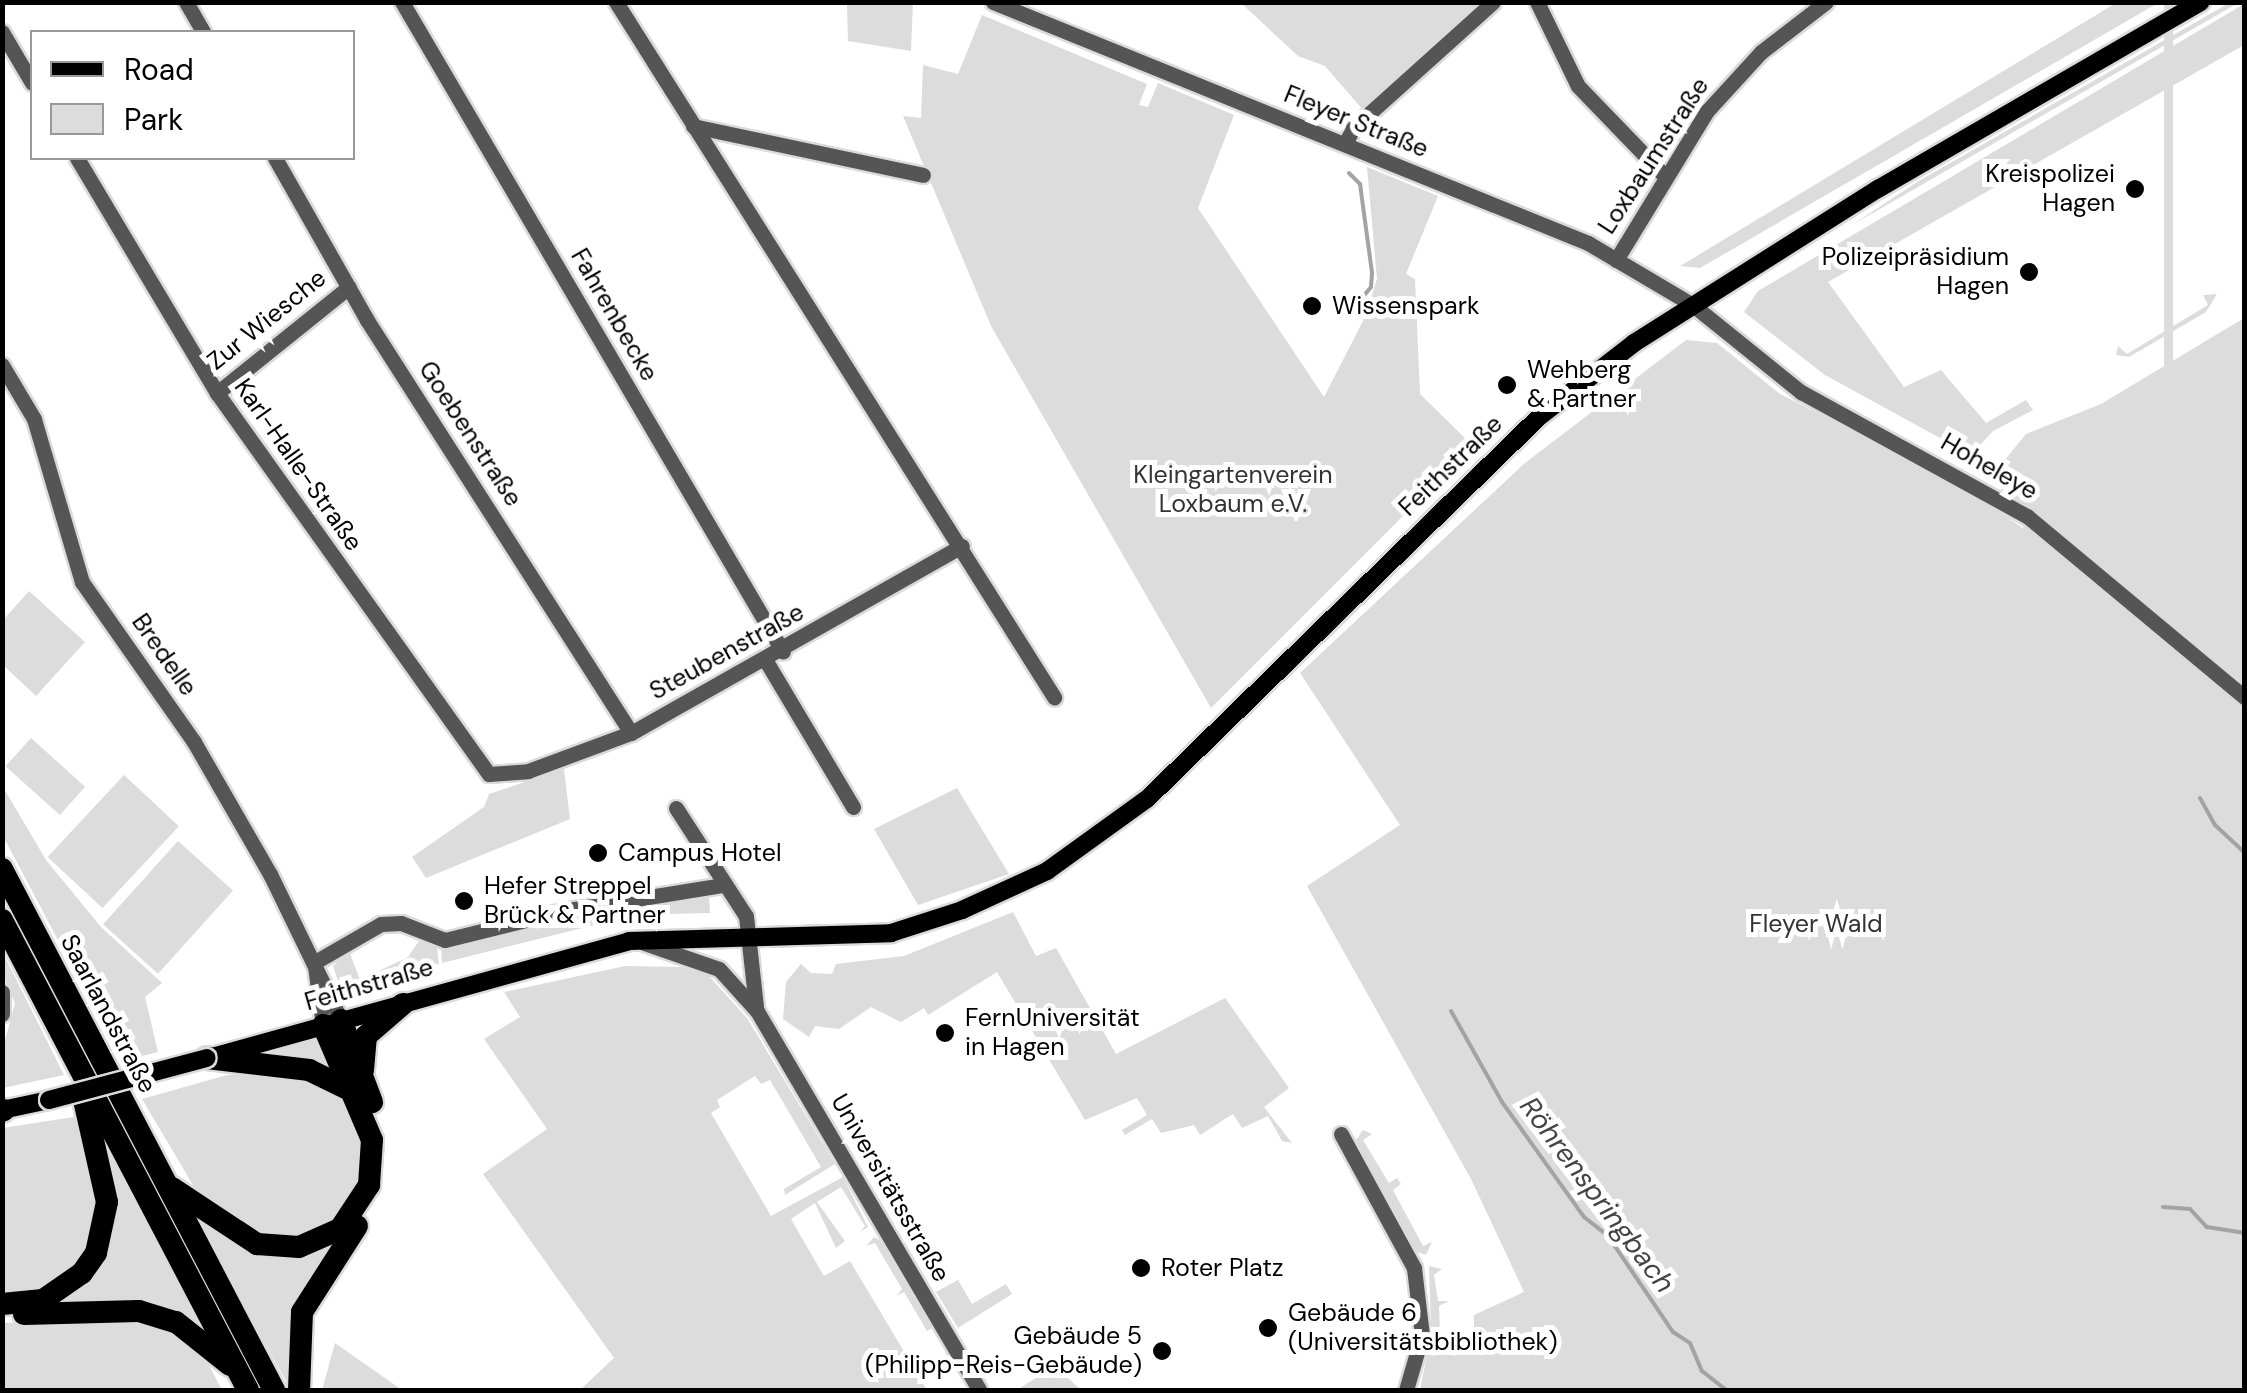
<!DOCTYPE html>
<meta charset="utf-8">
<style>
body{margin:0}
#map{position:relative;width:2247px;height:1393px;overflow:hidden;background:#fff;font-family:"DM Sans",sans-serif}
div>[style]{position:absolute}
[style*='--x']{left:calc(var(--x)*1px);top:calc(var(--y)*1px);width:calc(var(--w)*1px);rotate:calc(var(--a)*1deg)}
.green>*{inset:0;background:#dcdcdc;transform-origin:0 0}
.stream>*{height:4px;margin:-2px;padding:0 2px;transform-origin:2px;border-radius:2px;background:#a3a3a3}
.roads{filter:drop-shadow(2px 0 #dbdbdb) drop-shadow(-2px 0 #dbdbdb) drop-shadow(0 2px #dbdbdb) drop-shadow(0 -2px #dbdbdb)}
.minor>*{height:15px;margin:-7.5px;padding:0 7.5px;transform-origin:7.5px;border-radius:7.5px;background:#555}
.major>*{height:18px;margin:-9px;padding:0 9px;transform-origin:9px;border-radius:9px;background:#000}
.highway>*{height:22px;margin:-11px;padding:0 11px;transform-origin:11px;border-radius:11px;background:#000}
.bridges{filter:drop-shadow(2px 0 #dbdbdb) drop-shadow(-2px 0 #dbdbdb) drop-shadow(0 2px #dbdbdb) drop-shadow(0 -2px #dbdbdb)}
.major-bridge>*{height:18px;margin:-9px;padding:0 9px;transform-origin:9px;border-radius:9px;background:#000}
.dots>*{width:28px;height:28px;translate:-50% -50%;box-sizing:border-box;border:5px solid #fff;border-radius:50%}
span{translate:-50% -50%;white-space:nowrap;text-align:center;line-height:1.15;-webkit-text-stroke:10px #fff;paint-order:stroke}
.street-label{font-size:25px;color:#000}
.poi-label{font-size:25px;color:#000}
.right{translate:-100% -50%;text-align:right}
.left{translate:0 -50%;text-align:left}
.park-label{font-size:25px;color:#333}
.water-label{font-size:28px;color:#444;font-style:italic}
.frame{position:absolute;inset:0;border:5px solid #000;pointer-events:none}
.legend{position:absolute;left:30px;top:30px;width:325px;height:130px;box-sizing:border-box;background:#fff;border:2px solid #999;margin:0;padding:12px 18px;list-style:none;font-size:30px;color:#000}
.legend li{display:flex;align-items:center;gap:20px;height:50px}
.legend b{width:50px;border:2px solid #999}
</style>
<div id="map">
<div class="green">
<i style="clip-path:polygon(2231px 2px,2238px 3px,1852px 225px,1917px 182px)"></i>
<i style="clip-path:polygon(847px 3px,913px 3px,911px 51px,848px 41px)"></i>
<i style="clip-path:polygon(1241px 3px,1485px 3px,1363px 110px,1325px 66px,1298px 56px)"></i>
<i style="clip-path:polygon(2116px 3px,2158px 3px,1700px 268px,1680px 266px)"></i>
<i style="left:2164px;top:3px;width:9px;height:381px"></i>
<i style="clip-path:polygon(2244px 4px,2244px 45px,1828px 282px,1904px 387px,1941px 370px,1986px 423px,2026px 400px,2033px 410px,1993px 431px,1971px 455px,1825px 375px,1744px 312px,1758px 291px)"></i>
<i style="clip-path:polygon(982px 15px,1147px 84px,1139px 105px,1148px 107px,1158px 83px,1234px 115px,1198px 208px,1324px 397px,1365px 317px,1377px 279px,1367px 167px,1438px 196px,1406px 274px,1415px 279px,1420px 394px,1473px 446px,1211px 708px,991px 326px,903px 116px,921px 118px,923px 65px,958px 74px)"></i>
<i style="clip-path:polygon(2217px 294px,2206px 312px,2129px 357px,2116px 355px,2118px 346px,2127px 354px,2208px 305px,2203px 295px)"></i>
<i style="clip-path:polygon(2244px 318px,2244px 1390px,1420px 1390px,1431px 1334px,1429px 1266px,1442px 1269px,1434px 1275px,1438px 1301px,1449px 1301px,1439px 1306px,1440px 1333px,1474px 1335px,1474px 1315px,1524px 1292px,1471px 1179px,1307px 886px,1400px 825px,1300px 673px,1525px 463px,1686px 340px,1717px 343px,1780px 394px,1956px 483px,2023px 528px,2031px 509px,2001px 490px,2000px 466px,2026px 434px,2101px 404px)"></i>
<i style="clip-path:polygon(29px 591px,85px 642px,36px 696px,3px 665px,3px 620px)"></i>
<i style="left:31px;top:738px;width:73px;height:38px;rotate:42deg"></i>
<i style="clip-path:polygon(564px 769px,570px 819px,426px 878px,412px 857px,484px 807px,489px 794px)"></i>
<i style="left:124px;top:775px;width:75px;height:112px;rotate:43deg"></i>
<i style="clip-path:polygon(3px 787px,46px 860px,101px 927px,162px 983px,145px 997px,158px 1052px,122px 1061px,3px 836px)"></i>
<i style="clip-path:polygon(957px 788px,1009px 874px,918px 905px,874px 829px)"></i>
<i style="left:178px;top:841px;width:74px;height:112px;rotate:42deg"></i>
<i style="clip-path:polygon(709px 896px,710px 913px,623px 915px,622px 908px)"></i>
<i style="clip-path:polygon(617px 908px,619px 919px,442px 963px,441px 947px)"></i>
<i style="clip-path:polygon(1013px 912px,1036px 956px,1056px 948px,1116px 1054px,1225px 998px,1289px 1088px,1264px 1107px,1292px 1143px,1282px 1141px,1268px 1116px,1242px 1128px,1233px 1114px,1200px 1135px,1194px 1125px,1161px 1133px,1152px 1119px,1125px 1135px,1122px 1130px,1147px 1115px,1137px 1098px,1085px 1120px,997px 972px,928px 1015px,924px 1008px,901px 1022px,871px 1007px,839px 1029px,815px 1026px,809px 1037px,783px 1019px,786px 982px,801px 964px,811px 973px,832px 974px,836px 964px,904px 956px)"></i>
<i style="clip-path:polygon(419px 941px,437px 947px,439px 964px,342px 993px,333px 966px,349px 951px,360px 980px,408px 957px)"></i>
<i style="clip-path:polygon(2px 951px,64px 1075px,3px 1088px,3px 1048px,15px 1003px,3px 976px)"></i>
<i style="clip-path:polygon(625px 966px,681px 967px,708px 975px,747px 1018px,835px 1164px,785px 1195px,784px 1189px,821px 1167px,770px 1080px,761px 1084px,755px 1076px,717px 1100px,720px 1107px,711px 1113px,771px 1216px,843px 1177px,868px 1227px,860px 1232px,865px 1226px,841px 1187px,817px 1202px,845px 1241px,836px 1248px,815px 1203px,791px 1219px,824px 1276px,850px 1261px,927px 1390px,580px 1390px,614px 1358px,483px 1174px,547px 1129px,484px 1039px,520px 1017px,504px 992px)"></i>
<i style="clip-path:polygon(318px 1038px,333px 1071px,249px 1058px)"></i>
<i style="clip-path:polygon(290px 1070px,335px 1087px,361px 1118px,362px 1192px,315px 1237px,264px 1239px,203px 1202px,142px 1099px,227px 1075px)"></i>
<i style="clip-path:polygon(80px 1116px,98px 1200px,87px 1252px,56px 1288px,3px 1301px,3px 1128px)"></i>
<i style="clip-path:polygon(102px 1129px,214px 1342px,188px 1321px,60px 1304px,115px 1198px)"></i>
<i style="clip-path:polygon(1363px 1130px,1372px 1134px,1363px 1140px,1389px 1183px,1397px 1178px,1401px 1184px,1393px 1190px,1423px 1246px,1432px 1242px,1426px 1255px,1416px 1252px,1354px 1143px)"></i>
<i style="clip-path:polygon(189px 1208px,216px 1232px,257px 1252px,334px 1244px,289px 1326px,291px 1390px)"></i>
<i style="clip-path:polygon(874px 1237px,880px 1240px,932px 1328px,927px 1331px,904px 1292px,897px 1296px,902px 1289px,875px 1243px,866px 1246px)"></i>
<i style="clip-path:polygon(958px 1280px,972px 1304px,1006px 1284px,1012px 1294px,958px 1328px,936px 1292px)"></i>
<i style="clip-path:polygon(110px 1319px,169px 1330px,204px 1356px,222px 1390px,3px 1390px,2px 1323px)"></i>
<i style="clip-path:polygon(335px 1343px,402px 1390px,322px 1390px)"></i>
<i style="clip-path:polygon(1056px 1367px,1081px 1390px,1017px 1390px,1053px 1367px)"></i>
</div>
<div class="stream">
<i style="--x:1349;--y:173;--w:16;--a:45"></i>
<i style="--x:1360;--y:184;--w:90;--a:82.3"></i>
<i style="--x:1372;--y:273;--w:14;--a:94"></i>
<i style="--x:1371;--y:287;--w:32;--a:129"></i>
<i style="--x:2200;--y:798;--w:31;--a:61"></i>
<i style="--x:2215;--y:825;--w:40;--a:43"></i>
<i style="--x:1451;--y:1011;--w:104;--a:60.7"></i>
<i style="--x:1502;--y:1102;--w:141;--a:54.5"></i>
<i style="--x:1584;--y:1217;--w:31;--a:38"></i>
<i style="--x:1608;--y:1236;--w:116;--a:55.9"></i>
<i style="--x:1673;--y:1332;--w:20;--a:33"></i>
<i style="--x:1690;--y:1343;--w:30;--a:67"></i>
<i style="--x:1702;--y:1371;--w:31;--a:38"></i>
<i style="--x:2163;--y:1207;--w:27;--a:4"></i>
<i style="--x:2190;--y:1209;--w:25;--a:47"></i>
<i style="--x:2207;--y:1227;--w:37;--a:9"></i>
</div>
<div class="roads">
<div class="minor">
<i style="--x:186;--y:2;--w:34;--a:60"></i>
<i style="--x:402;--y:2;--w:753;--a:59.62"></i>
<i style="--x:616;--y:2;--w:822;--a:57.78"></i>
<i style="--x:993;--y:2;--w:642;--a:22.05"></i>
<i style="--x:1588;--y:243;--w:122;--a:30.6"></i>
<i style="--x:1693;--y:305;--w:139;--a:38.9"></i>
<i style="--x:1801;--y:392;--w:258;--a:28.8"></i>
<i style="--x:2027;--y:516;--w:283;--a:39.8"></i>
<i style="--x:1537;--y:2;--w:93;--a:64"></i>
<i style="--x:1578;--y:86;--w:125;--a:46"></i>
<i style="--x:2;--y:32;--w:59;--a:59.5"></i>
<i style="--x:693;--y:126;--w:235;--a:12"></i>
<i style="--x:1345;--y:144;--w:18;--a:-63"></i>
<i style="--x:1353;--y:128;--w:188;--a:-42"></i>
<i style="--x:77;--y:158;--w:274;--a:59.2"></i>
<i style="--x:217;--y:393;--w:468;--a:54.5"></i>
<i style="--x:489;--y:774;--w:39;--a:-4"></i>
<i style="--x:528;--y:771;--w:110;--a:-20.3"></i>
<i style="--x:631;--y:733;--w:380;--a:-29.5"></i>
<i style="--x:275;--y:158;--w:186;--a:60.4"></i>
<i style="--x:367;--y:320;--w:490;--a:57.4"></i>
<i style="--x:1616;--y:260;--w:175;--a:-58.6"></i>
<i style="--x:1707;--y:111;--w:80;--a:-47.5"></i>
<i style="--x:1761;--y:52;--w:82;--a:-37.6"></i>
<i style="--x:2;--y:365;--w:63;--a:59.3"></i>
<i style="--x:34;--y:419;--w:170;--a:73.6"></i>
<i style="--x:82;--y:582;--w:195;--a:55"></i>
<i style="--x:194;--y:742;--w:152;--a:60.1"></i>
<i style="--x:270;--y:874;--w:162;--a:64.1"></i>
<i style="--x:217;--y:393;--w:169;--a:-38.8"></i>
<i style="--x:766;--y:661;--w:170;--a:59.2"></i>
<i style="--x:676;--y:808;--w:129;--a:57.1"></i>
<i style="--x:746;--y:916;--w:92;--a:83.7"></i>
<i style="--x:644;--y:943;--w:79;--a:19.1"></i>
<i style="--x:719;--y:969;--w:57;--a:47.9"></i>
<i style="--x:757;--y:1011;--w:439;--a:59.6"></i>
<i style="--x:315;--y:962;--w:76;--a:-29.9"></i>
<i style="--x:381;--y:924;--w:20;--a:-3"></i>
<i style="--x:401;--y:923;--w:47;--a:21.1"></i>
<i style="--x:445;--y:940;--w:121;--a:-13.9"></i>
<i style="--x:562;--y:911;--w:162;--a:-9.2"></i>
<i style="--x:315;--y:966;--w:60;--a:82.3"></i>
<i style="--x:2;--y:992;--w:22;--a:90"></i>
<i style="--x:1341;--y:1134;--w:153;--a:61.4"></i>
<i style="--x:1414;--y:1268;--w:67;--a:83.2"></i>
<i style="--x:1422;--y:1335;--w:57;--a:106.2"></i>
</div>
<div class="major">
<i style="--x:212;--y:1057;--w:433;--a:-15.5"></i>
<i style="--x:629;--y:941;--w:262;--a:-1.7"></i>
<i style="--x:891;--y:933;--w:75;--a:-17.9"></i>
<i style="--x:962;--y:910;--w:94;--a:-24.6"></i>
<i style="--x:1047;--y:871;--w:123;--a:-35.8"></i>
<i style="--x:1147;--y:799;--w:549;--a:-44.26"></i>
<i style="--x:1540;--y:416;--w:119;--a:-37.8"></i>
<i style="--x:1634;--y:343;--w:289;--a:-32.3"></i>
<i style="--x:1878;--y:189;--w:373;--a:-30.1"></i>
<i style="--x:2;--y:1110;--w:48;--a:-12"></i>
</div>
<div class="highway">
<i style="--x:2;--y:869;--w:588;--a:62.43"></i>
<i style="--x:2;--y:920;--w:530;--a:62.37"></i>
<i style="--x:341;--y:1020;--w:88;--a:69.3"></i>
<i style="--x:207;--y:1058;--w:103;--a:6.7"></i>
<i style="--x:309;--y:1070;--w:48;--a:26"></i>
<i style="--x:363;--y:1070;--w:34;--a:-85"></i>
<i style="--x:366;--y:1036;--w:49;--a:-40.9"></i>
<i style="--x:2;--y:1111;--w:2;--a:-27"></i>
<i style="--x:172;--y:1188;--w:102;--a:33.4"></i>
<i style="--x:257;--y:1244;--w:42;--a:4.1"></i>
<i style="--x:299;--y:1247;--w:45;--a:-23.7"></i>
<i style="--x:340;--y:1229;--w:53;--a:-56.6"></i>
<i style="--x:369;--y:1185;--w:45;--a:-86.2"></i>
<i style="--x:372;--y:1140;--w:125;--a:-113.1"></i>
<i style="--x:2;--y:1304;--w:41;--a:-5.6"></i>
<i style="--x:43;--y:1300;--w:47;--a:-34.7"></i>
<i style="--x:82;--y:1273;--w:24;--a:-55"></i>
<i style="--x:96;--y:1253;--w:52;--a:-77.8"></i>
<i style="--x:107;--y:1202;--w:105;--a:-102.7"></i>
<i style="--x:24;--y:1314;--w:115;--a:-1.5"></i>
<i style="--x:139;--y:1311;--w:39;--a:17"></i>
<i style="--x:176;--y:1322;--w:69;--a:38.5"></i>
<i style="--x:299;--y:1390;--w:78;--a:-87.8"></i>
<i style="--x:302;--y:1312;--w:102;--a:-57.4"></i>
</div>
</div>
<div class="bridges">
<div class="major-bridge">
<i style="--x:49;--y:1100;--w:163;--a:-14.9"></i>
</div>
</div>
<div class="dots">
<i style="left:2135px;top:189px;background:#000"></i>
<i style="left:2029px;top:272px;background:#000"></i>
<i style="left:1312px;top:306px;background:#000"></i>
<i style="left:1507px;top:385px;background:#000"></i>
<i style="left:598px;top:853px;background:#000"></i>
<i style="left:464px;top:901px;background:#000"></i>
<i style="left:945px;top:1033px;background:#000"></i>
<i style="left:1141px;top:1268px;background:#000"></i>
<i style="left:1268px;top:1328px;background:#000"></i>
<i style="left:1162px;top:1351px;background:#000"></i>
</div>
<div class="street-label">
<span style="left:1356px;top:122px;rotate:22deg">Fleyer Straße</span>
<span style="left:1654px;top:156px;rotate:-57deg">Loxbaumstraße</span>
<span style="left:614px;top:315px;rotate:60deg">Fahrenbecke</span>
<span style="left:267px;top:320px;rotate:-39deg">Zur Wiesche</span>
<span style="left:470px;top:434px;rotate:57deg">Goebenstraße</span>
<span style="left:298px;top:465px;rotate:55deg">Karl-Halle-Straße</span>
<span style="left:1451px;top:466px;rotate:-44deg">Feithstraße</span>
<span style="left:1989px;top:467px;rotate:30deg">Hoheleye</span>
<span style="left:727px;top:652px;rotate:-29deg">Steubenstraße</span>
<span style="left:164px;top:655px;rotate:55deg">Bredelle</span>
<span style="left:369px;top:985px;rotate:-16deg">Feithstraße</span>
<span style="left:108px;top:1014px;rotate:62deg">Saarlandstraße</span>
<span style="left:890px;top:1188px;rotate:60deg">Universitätsstraße</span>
</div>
<div class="poi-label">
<span class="right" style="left:2115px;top:189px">Kreispolizei<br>Hagen</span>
<span class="right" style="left:2009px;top:272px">Polizeipräsidium<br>Hagen</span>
<span class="left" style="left:1332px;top:306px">Wissenspark</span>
<span class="left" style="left:1527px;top:385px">Wehberg<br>&amp; Partner</span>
<span class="left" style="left:618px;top:853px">Campus Hotel</span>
<span class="left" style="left:484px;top:901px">Hefer Streppel<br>Brück &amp; Partner</span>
<span class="left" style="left:965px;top:1033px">FernUniversität<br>in Hagen</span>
<span class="left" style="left:1161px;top:1268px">Roter Platz</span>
<span class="left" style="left:1288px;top:1328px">Gebäude 6<br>(Universitätsbibliothek)</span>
<span class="right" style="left:1142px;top:1351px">Gebäude 5<br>(Philipp-Reis-Gebäude)</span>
</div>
<div class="park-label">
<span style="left:1233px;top:490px">Kleingartenverein<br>Loxbaum e.V.</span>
<span style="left:1816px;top:924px">Fleyer Wald</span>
</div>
<div class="water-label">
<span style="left:1597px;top:1195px;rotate:53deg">Röhrenspringbach</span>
</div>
<div class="frame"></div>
<ul class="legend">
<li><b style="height:12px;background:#000"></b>Road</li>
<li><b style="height:28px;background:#dcdcdc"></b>Park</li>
</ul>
</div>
